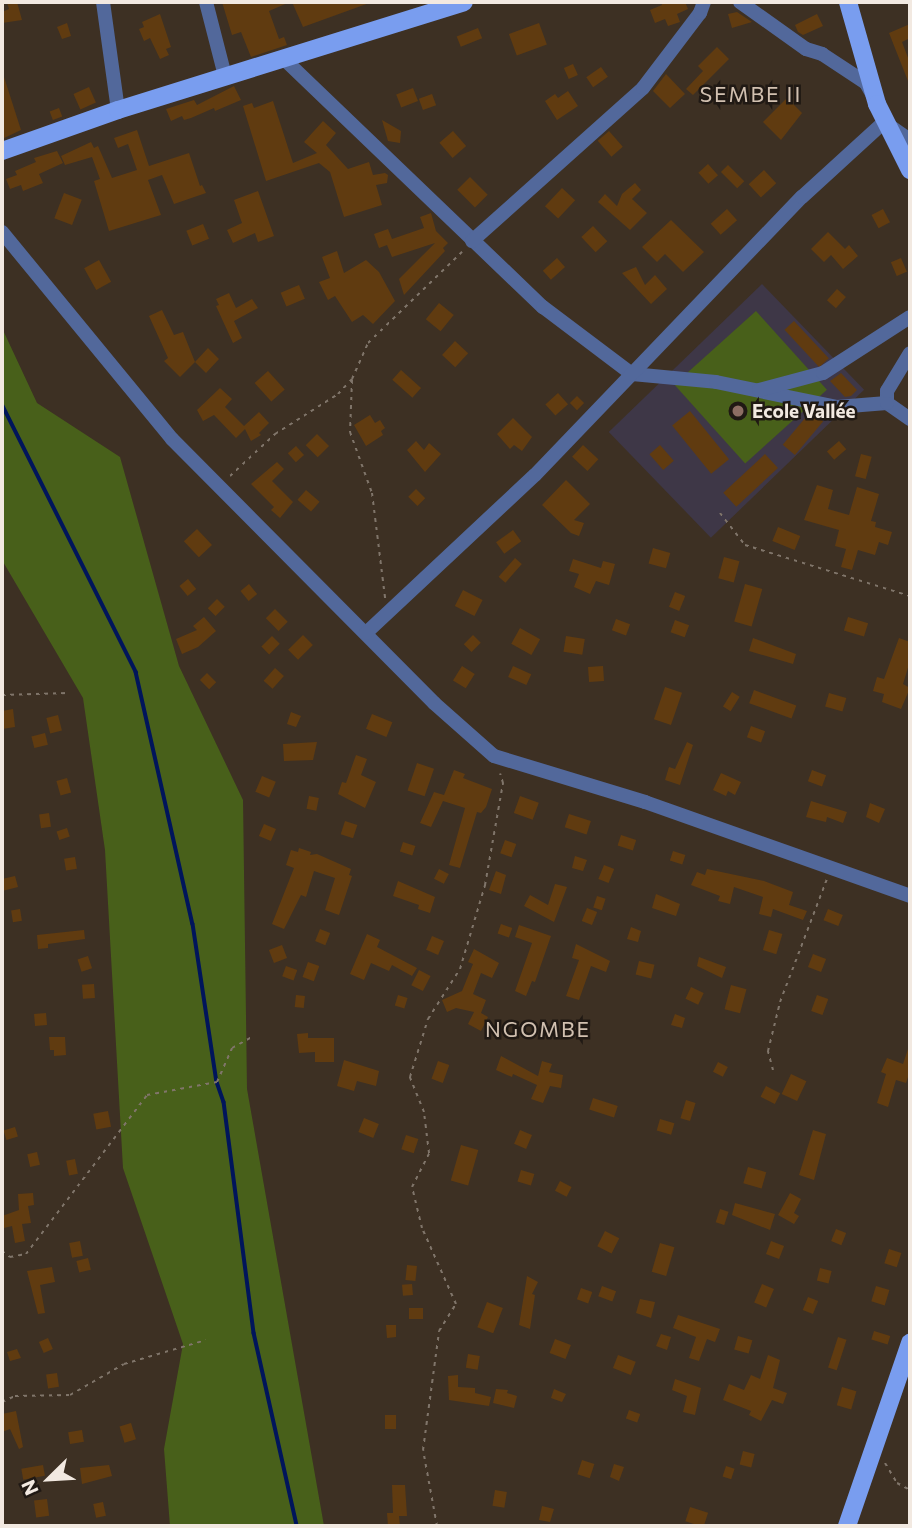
<!DOCTYPE html>
<meta charset="utf-8">
<style>
body{margin:0}
#map{position:relative;width:912px;height:1528px;overflow:hidden;background:#3d3023;font-family:Commissioner,sans-serif}
div>[style]{position:absolute}
[style*='--x']{left:calc(var(--x)*1px);top:calc(var(--y)*1px);width:calc(var(--w)*1px);rotate:calc(var(--a)*1deg)}
.education>*{inset:0;background:#3e3747;transform-origin:0 0}
.green>*{inset:0;background:#48601a;transform-origin:0 0}
.stream>*{height:3.5px;margin:-1.75px;padding:0 1.75px;transform-origin:1.75px;border-radius:1.75px;background:#00155b}
.building>*{inset:0;background:#603b10;transform-origin:0 0}
.path>*{height:2px;margin-top:-1px;transform-origin:0;background:repeating-linear-gradient(90deg,#80756a 0 3.5px,transparent 0 8.5px)}
.minor>*{height:14px;margin:-7px;padding:0 7px;transform-origin:7px;border-radius:7px;background:#52689b}
.major>*{height:18px;margin:-9px;padding:0 9px;transform-origin:9px;border-radius:9px;background:#799def}
.dots>*{width:19px;height:19px;translate:-50% -50%;box-sizing:border-box;border:4px solid #201914;border-radius:50%}
span{translate:-50% -50%;white-space:nowrap;text-align:center;line-height:1.15;-webkit-text-stroke:5px #201914;paint-order:stroke}
.poi-label{font-size:19px;color:#f2e9e1;font-weight:700}
.left{translate:0 -50%;text-align:left}
.neighbourhood-label{font-size:21px;color:#d1c0b0;letter-spacing:2px}
.frame{position:absolute;inset:0;border:4px solid #f2e9e1;pointer-events:none}
.north{position:absolute;left:14px;top:1444px;width:70px;height:70px;-webkit-text-stroke:5px #201914;paint-order:stroke;rotate:246deg;font-size:19px;font-weight:700;line-height:28px;text-align:center;color:#f2e9e1}
.north::after{content:'';display:block;margin:auto;width:24px;height:32px;background:#f2e9e1;clip-path:polygon(50% 0,100% 100%,50% 72%,0 100%)}
</style>
<div id="map">
<div class="education">
<i style="left:762px;top:284px;width:147px;height:213px;rotate:46deg"></i>
</div>
<div class="green">
<i style="left:756px;top:311px;width:106px;height:110px;rotate:48deg"></i>
<i style="clip-path:polygon(2px 328px,37px 403px,120px 457px,179px 666px,243px 800px,247px 1089px,324px 1526px,170px 1526px,164px 1449px,183px 1344px,123px 1168px,105px 850px,83px 698px,2px 560px)"></i>
</div>
<div class="stream">
<i style="--x:2;--y:404;--w:300;--a:63.4"></i>
<i style="--x:136;--y:672;--w:258;--a:77.3"></i>
<i style="--x:193;--y:924;--w:160;--a:81.4"></i>
<i style="--x:217;--y:1082;--w:21;--a:71"></i>
<i style="--x:224;--y:1102;--w:233;--a:82.6"></i>
<i style="--x:254;--y:1333;--w:198;--a:77.4"></i>
</div>
<div class="building">
<i style="clip-path:polygon(7px 2px,17px 2px,22px 20px,2px 23px,2px 12px,9px 9px)"></i>
<i style="clip-path:polygon(222px 2px,290px 2px,269px 11px,279px 39px,284px 37px,287px 45px,251px 57px,241px 32px,232px 35px)"></i>
<i style="clip-path:polygon(292px 2px,372px 2px,303px 27px)"></i>
<i style="clip-path:polygon(661px 2px,685px 2px,688px 9px,677px 14px,680px 22px,668px 26px,665px 19px,655px 23px,650px 10px,662px 5px)"></i>
<i style="clip-path:polygon(737px 12px,752px 22px,732px 28px,728px 14px)"></i>
<i style="clip-path:polygon(160px 14px,171px 47px,166px 49px,169px 55px,160px 59px,150px 38px,144px 41px,139px 29px,144px 27px,142px 22px)"></i>
<i style="clip-path:polygon(817px 14px,823px 26px,803px 35px,798px 32px,795px 25px)"></i>
<i style="clip-path:polygon(67px 23px,71px 36px,62px 39px,57px 27px)"></i>
<i style="left:539px;top:23px;width:23px;height:32px;rotate:70deg"></i>
<i style="clip-path:polygon(910px 24px,910px 38px,902px 42px,910px 63px,910px 86px,889px 33px)"></i>
<i style="left:478px;top:28px;width:11px;height:23px;rotate:68deg"></i>
<i style="clip-path:polygon(717px 47px,729px 59px,693px 95px,686px 89px,703px 71px,698px 66px)"></i>
<i style="left:573px;top:64px;width:12px;height:10px;rotate:66deg"></i>
<i style="left:601px;top:67px;width:12px;height:18px;rotate:55deg"></i>
<i style="clip-path:polygon(666px 74px,685px 94px,670px 108px,653px 91px)"></i>
<i style="clip-path:polygon(4px 77px,21px 130px,2px 139px,2px 78px)"></i>
<i style="clip-path:polygon(234px 86px,241px 100px,215px 111px,214px 108px,191px 118px,184px 120px,182px 116px,171px 121px,166px 109px,194px 100px,197px 105px)"></i>
<i style="left:89px;top:87px;width:17px;height:17px;rotate:66deg"></i>
<i style="left:413px;top:88px;width:14px;height:18px;rotate:69deg"></i>
<i style="clip-path:polygon(568px 91px,578px 106px,557px 120px,545px 101px,555px 94px,558px 98px)"></i>
<i style="left:432px;top:94px;width:12px;height:14px;rotate:70deg"></i>
<i style="clip-path:polygon(787px 98px,802px 113px,781px 140px,763px 122px)"></i>
<i style="clip-path:polygon(273px 101px,293px 163px,317px 153px,304px 142px,323px 121px,336px 133px,326px 145px,348px 169px,369px 162px,373px 175px,385px 173px,388px 175px,387px 183px,376px 185px,382px 205px,344px 217px,330px 172px,319px 163px,266px 181px,243px 106px,252px 103px,254px 108px)"></i>
<i style="left:59px;top:108px;width:9px;height:10px;rotate:69deg"></i>
<i style="clip-path:polygon(382px 120px,401px 131px,400px 143px,388px 141px)"></i>
<i style="clip-path:polygon(137px 130px,149px 166px,189px 153px,200px 186px,202px 185px,206px 193px,174px 204px,162px 175px,148px 180px,161px 215px,109px 231px,94px 181px,100px 179px,92px 157px,65px 165px,61px 156px,91px 142px,94px 148px,98px 146px,112px 178px,137px 170px,128px 144px,118px 148px,114px 138px)"></i>
<i style="left:453px;top:131px;width:20px;height:18px;rotate:49deg"></i>
<i style="left:609px;top:131px;width:21px;height:15px;rotate:49deg"></i>
<i style="clip-path:polygon(57px 151px,63px 163px,39px 174px,43px 183px,23px 191px,21px 185px,10px 189px,6px 179px,17px 175px,15px 171px,36px 162px,34px 158px)"></i>
<i style="left:708px;top:164px;width:15px;height:13px;rotate:48deg"></i>
<i style="left:728px;top:165px;width:23px;height:10px;rotate:45deg"></i>
<i style="left:764px;top:170px;width:18px;height:21px;rotate:47deg"></i>
<i style="left:470px;top:177px;width:25px;height:18px;rotate:45deg"></i>
<i style="clip-path:polygon(635px 183px,641px 190px,632px 199px,647px 213px,630px 230px,598px 202px,605px 194px,617px 206px,622px 194px)"></i>
<i style="left:562px;top:188px;width:18px;height:25px;rotate:43deg"></i>
<i style="clip-path:polygon(258px 191px,274px 236px,258px 242px,255px 233px,233px 243px,227px 230px,242px 223px,234px 200px)"></i>
<i style="left:64px;top:193px;width:19px;height:27px;rotate:21deg"></i>
<i style="left:727px;top:209px;width:15px;height:22px;rotate:48deg"></i>
<i style="left:883px;top:209px;width:15px;height:13px;rotate:62deg"></i>
<i style="clip-path:polygon(431px 213px,436px 231px,448px 243px,443px 248px,445px 251px,404px 295px,399px 279px,435px 243px,392px 257px,387px 245px,379px 248px,374px 234px,388px 229px,392px 239px,424px 228px,420px 217px)"></i>
<i style="clip-path:polygon(671px 220px,704px 252px,683px 272px,665px 254px,657px 262px,642px 247px)"></i>
<i style="left:203px;top:224px;width:16px;height:18px;rotate:68deg"></i>
<i style="left:593px;top:226px;width:21px;height:16px;rotate:47deg"></i>
<i style="clip-path:polygon(828px 232px,845px 249px,849px 245px,858px 256px,843px 269px,831px 255px,824px 262px,811px 249px)"></i>
<i style="clip-path:polygon(337px 251px,344px 273px,366px 260px,379px 272px,395px 301px,373px 324px,363px 315px,352px 322px,335px 296px,328px 300px,319px 282px,330px 278px,322px 257px)"></i>
<i style="left:557px;top:258px;width:12px;height:19px;rotate:48deg"></i>
<i style="left:901px;top:258px;width:15px;height:11px;rotate:67deg"></i>
<i style="left:99px;top:260px;width:25px;height:17px;rotate:61deg"></i>
<i style="clip-path:polygon(636px 267px,645px 285px,655px 275px,667px 289px,651px 304px,622px 273px)"></i>
<i style="left:299px;top:285px;width:15px;height:20px;rotate:67deg"></i>
<i style="left:837px;top:289px;width:12px;height:15px;rotate:42deg"></i>
<i style="clip-path:polygon(229px 293px,236px 308px,252px 299px,258px 308px,234px 321px,242px 338px,233px 343px,216px 306px,219px 305px,216px 299px)"></i>
<i style="left:439px;top:303px;width:19px;height:21px;rotate:39deg"></i>
<i style="clip-path:polygon(162px 310px,174px 335px,183px 332px,195px 362px,208px 348px,219px 359px,206px 373px,195px 362px,180px 377px,164px 361px,168px 358px,149px 316px)"></i>
<i style="left:794px;top:321px;width:51px;height:13px;rotate:47deg"></i>
<i style="left:455px;top:341px;width:18px;height:19px;rotate:43deg"></i>
<i style="left:401px;top:370px;width:27px;height:13px;rotate:42deg"></i>
<i style="left:268px;top:371px;width:25px;height:18px;rotate:48deg"></i>
<i style="clip-path:polygon(841px 373px,857px 390px,851px 396px,845px 397px,830px 381px)"></i>
<i style="clip-path:polygon(220px 388px,232px 399px,225px 407px,244px 426px,259px 412px,269px 423px,259px 433px,261px 435px,251px 441px,245px 429px,236px 438px,214px 415px,203px 421px,197px 410px)"></i>
<i style="left:558px;top:393px;width:15px;height:17px;rotate:48deg"></i>
<i style="left:577px;top:396px;width:10px;height:10px;rotate:45deg"></i>
<i style="left:690px;top:411px;width:62px;height:23px;rotate:51deg"></i>
<i style="left:811px;top:411px;width:16px;height:44px;rotate:40deg"></i>
<i style="clip-path:polygon(370px 415px,375px 423px,380px 420px,385px 428px,381px 431px,383px 435px,366px 446px,354px 425px)"></i>
<i style="clip-path:polygon(513px 418px,532px 437px,522px 451px,514px 445px,510px 449px,497px 434px)"></i>
<i style="left:317px;top:434px;width:17px;height:16px;rotate:45deg"></i>
<i style="clip-path:polygon(416px 441px,424px 450px,429px 443px,441px 454px,425px 472px,407px 450px)"></i>
<i style="left:839px;top:441px;width:11px;height:16px;rotate:49deg"></i>
<i style="left:583px;top:445px;width:21px;height:16px;rotate:43deg"></i>
<i style="left:660px;top:445px;width:21px;height:14px;rotate:49deg"></i>
<i style="left:296px;top:446px;width:12px;height:11px;rotate:48deg"></i>
<i style="left:765px;top:454px;width:19px;height:57px;rotate:47deg"></i>
<i style="left:861px;top:454px;width:11px;height:23px;rotate:15deg"></i>
<i style="clip-path:polygon(277px 462px,284px 469px,272px 481px,293px 502px,280px 518px,271px 510px,274px 507px,251px 484px)"></i>
<i style="clip-path:polygon(566px 480px,590px 504px,574px 520px,584px 523px,579px 536px,571px 533px,542px 505px)"></i>
<i style="clip-path:polygon(817px 485px,833px 490px,828px 509px,849px 515px,857px 487px,879px 494px,871px 521px,876px 522px,875px 527px,892px 532px,888px 545px,879px 542px,875px 555px,858px 550px,852px 570px,841px 567px,846px 549px,835px 546px,839px 530px,804px 520px)"></i>
<i style="left:416px;top:489px;width:13px;height:11px;rotate:45deg"></i>
<i style="left:306px;top:490px;width:18px;height:13px;rotate:41deg"></i>
<i style="left:778px;top:527px;width:24px;height:15px;rotate:22deg"></i>
<i style="left:197px;top:529px;width:22px;height:18px;rotate:47deg"></i>
<i style="left:513px;top:530px;width:14px;height:21px;rotate:54deg"></i>
<i style="left:653px;top:548px;width:18px;height:16px;rotate:16deg"></i>
<i style="left:724px;top:557px;width:16px;height:22px;rotate:15deg"></i>
<i style="left:515px;top:558px;width:9px;height:25px;rotate:41deg"></i>
<i style="clip-path:polygon(573px 559px,601px 568px,603px 561px,615px 564px,609px 585px,596px 581px,590px 594px,574px 587px,579px 574px,569px 571px)"></i>
<i style="left:188px;top:579px;width:13px;height:11px;rotate:51deg"></i>
<i style="left:249px;top:584px;width:13px;height:11px;rotate:51deg"></i>
<i style="left:745px;top:584px;width:18px;height:39px;rotate:16deg"></i>
<i style="left:463px;top:590px;width:22px;height:18px;rotate:27deg"></i>
<i style="left:675px;top:592px;width:11px;height:16px;rotate:22deg"></i>
<i style="left:217px;top:599px;width:11px;height:13px;rotate:45deg"></i>
<i style="left:275px;top:609px;width:18px;height:13px;rotate:45deg"></i>
<i style="clip-path:polygon(204px 617px,216px 631px,198px 647px,182px 654px,176px 639px,197px 630px,193px 626px)"></i>
<i style="left:848px;top:617px;width:21px;height:14px;rotate:17deg"></i>
<i style="left:616px;top:619px;width:15px;height:12px;rotate:20deg"></i>
<i style="left:675px;top:620px;width:15px;height:13px;rotate:20deg"></i>
<i style="left:520px;top:628px;width:23px;height:18px;rotate:29deg"></i>
<i style="left:303px;top:635px;width:14px;height:21px;rotate:45deg"></i>
<i style="left:473px;top:635px;width:11px;height:13px;rotate:45deg"></i>
<i style="left:272px;top:636px;width:11px;height:15px;rotate:45deg"></i>
<i style="left:566px;top:636px;width:19px;height:16px;rotate:9deg"></i>
<i style="clip-path:polygon(753px 638px,796px 654px,793px 664px,749px 651px)"></i>
<i style="clip-path:polygon(899px 638px,910px 642px,910px 661px,903px 684px,910px 688px,901px 709px,882px 702px,884px 694px,873px 691px,877px 677px,884px 679px)"></i>
<i style="left:462px;top:666px;width:15px;height:17px;rotate:32deg"></i>
<i style="left:513px;top:666px;width:20px;height:12px;rotate:24deg"></i>
<i style="left:603px;top:666px;width:15px;height:15px;rotate:86deg"></i>
<i style="left:275px;top:668px;width:12px;height:17px;rotate:42deg"></i>
<i style="left:207px;top:673px;width:13px;height:10px;rotate:45deg"></i>
<i style="left:665px;top:687px;width:18px;height:34px;rotate:19deg"></i>
<i style="left:754px;top:690px;width:45px;height:14px;rotate:20deg"></i>
<i style="left:732px;top:692px;width:9px;height:17px;rotate:32deg"></i>
<i style="left:829px;top:693px;width:18px;height:14px;rotate:16deg"></i>
<i style="clip-path:polygon(13px 709px,15px 727px,2px 729px,2px 711px)"></i>
<i style="clip-path:polygon(291px 712px,301px 716px,296px 727px,287px 724px)"></i>
<i style="left:372px;top:714px;width:22px;height:16px;rotate:22deg"></i>
<i style="left:58px;top:715px;width:16px;height:12px;rotate:76deg"></i>
<i style="left:751px;top:726px;width:15px;height:12px;rotate:20deg"></i>
<i style="left:45px;top:733px;width:12px;height:14px;rotate:76deg"></i>
<i style="clip-path:polygon(317px 742px,313px 760px,284px 761px,283px 744px)"></i>
<i style="clip-path:polygon(687px 742px,693px 745px,680px 785px,665px 780px,669px 767px,675px 769px)"></i>
<i style="clip-path:polygon(356px 755px,367px 759px,361px 775px,376px 782px,365px 808px,338px 794px,342px 782px,346px 783px)"></i>
<i style="left:417px;top:763px;width:18px;height:29px;rotate:19deg"></i>
<i style="clip-path:polygon(454px 770px,465px 774px,463px 778px,492px 789px,486px 807px,481px 813px,477px 812px,460px 868px,449px 865px,465px 808px,443px 801px,431px 827px,420px 823px,434px 792px,444px 795px)"></i>
<i style="left:812px;top:770px;width:15px;height:12px;rotate:20deg"></i>
<i style="clip-path:polygon(721px 773px,741px 782px,735px 795px,728px 791px,726px 796px,713px 790px)"></i>
<i style="left:262px;top:776px;width:15px;height:17px;rotate:23deg"></i>
<i style="left:67px;top:778px;width:15px;height:11px;rotate:74deg"></i>
<i style="left:309px;top:796px;width:10px;height:13px;rotate:11deg"></i>
<i style="left:520px;top:796px;width:20px;height:18px;rotate:20deg"></i>
<i style="clip-path:polygon(811px 801px,847px 812px,843px 823px,827px 817px,826px 822px,806px 817px)"></i>
<i style="clip-path:polygon(870px 803px,885px 809px,879px 823px,866px 817px)"></i>
<i style="left:49px;top:813px;width:14px;height:10px;rotate:82deg"></i>
<i style="left:569px;top:814px;width:23px;height:14px;rotate:18deg"></i>
<i style="left:345px;top:821px;width:13px;height:14px;rotate:18deg"></i>
<i style="left:264px;top:824px;width:13px;height:13px;rotate:23deg"></i>
<i style="left:67px;top:828px;width:9px;height:11px;rotate:72deg"></i>
<i style="left:621px;top:835px;width:16px;height:11px;rotate:18deg"></i>
<i style="left:505px;top:840px;width:12px;height:14px;rotate:20deg"></i>
<i style="left:403px;top:842px;width:13px;height:10px;rotate:18deg"></i>
<i style="clip-path:polygon(299px 848px,311px 852px,310px 855px,317px 854px,351px 869px,349px 875px,352px 876px,339px 915px,325px 910px,335px 878px,314px 871px,306px 897px,301px 895px,284px 929px,272px 924px,294px 868px,286px 865px,291px 850px,298px 852px)"></i>
<i style="left:673px;top:851px;width:13px;height:10px;rotate:18deg"></i>
<i style="clip-path:polygon(575px 856px,587px 860px,583px 871px,572px 868px)"></i>
<i style="left:75px;top:857px;width:12px;height:11px;rotate:81deg"></i>
<i style="left:604px;top:865px;width:11px;height:15px;rotate:22deg"></i>
<i style="left:439px;top:869px;width:11px;height:11px;rotate:27deg"></i>
<i style="clip-path:polygon(707px 869px,764px 881px,793px 892px,789px 905px,807px 911px,803px 920px,773px 909px,771px 917px,759px 914px,763px 897px,734px 887px,730px 904px,718px 901px,720px 896px,691px 885px,697px 872px,705px 875px)"></i>
<i style="clip-path:polygon(496px 871px,506px 875px,501px 894px,489px 890px)"></i>
<i style="clip-path:polygon(15px 876px,18px 887px,2px 891px,2px 879px)"></i>
<i style="clip-path:polygon(398px 881px,435px 897px,430px 913px,418px 909px,419px 905px,393px 896px)"></i>
<i style="clip-path:polygon(555px 884px,567px 887px,554px 922px,524px 906px,530px 895px,548px 905px)"></i>
<i style="clip-path:polygon(656px 894px,680px 904px,676px 916px,652px 908px)"></i>
<i style="left:597px;top:896px;width:9px;height:12px;rotate:18deg"></i>
<i style="left:587px;top:908px;width:11px;height:14px;rotate:22deg"></i>
<i style="left:20px;top:909px;width:12px;height:9px;rotate:81deg"></i>
<i style="left:828px;top:909px;width:16px;height:12px;rotate:22deg"></i>
<i style="left:501px;top:924px;width:12px;height:10px;rotate:20deg"></i>
<i style="clip-path:polygon(519px 925px,551px 936px,535px 982px,532px 981px,526px 996px,515px 991px,532px 943px,515px 937px)"></i>
<i style="clip-path:polygon(631px 927px,641px 931px,638px 942px,627px 939px)"></i>
<i style="left:320px;top:929px;width:11px;height:13px;rotate:22deg"></i>
<i style="clip-path:polygon(84px 930px,85px 939px,48px 944px,48px 948px,38px 949px,37px 935px)"></i>
<i style="left:769px;top:930px;width:14px;height:21px;rotate:17deg"></i>
<i style="clip-path:polygon(367px 934px,380px 940px,377px 947px,417px 968px,412px 976px,392px 965px,389px 971px,371px 963px,364px 980px,350px 974px)"></i>
<i style="left:432px;top:936px;width:13px;height:15px;rotate:23deg"></i>
<i style="clip-path:polygon(576px 944px,610px 961px,606px 972px,591px 966px,579px 1000px,566px 996px,579px 960px,572px 958px)"></i>
<i style="left:282px;top:945px;width:14px;height:14px;rotate:69deg"></i>
<i style="clip-path:polygon(474px 949px,499px 963px,492px 978px,481px 973px,473px 994px,486px 1000px,481px 1013px,488px 1017px,481px 1031px,468px 1024px,474px 1012px,456px 1008px,447px 1012px,442px 1000px,462px 991px,473px 964px,468px 962px)"></i>
<i style="left:813px;top:954px;width:14px;height:14px;rotate:21deg"></i>
<i style="left:88px;top:956px;width:13px;height:11px;rotate:72deg"></i>
<i style="clip-path:polygon(699px 957px,726px 967px,722px 978px,697px 966px)"></i>
<i style="left:639px;top:961px;width:16px;height:14px;rotate:14deg"></i>
<i style="left:308px;top:962px;width:12px;height:16px;rotate:20deg"></i>
<i style="left:286px;top:966px;width:12px;height:11px;rotate:20deg"></i>
<i style="left:419px;top:970px;width:13px;height:17px;rotate:27deg"></i>
<i style="left:94px;top:984px;width:14px;height:12px;rotate:86deg"></i>
<i style="left:731px;top:985px;width:16px;height:25px;rotate:15deg"></i>
<i style="left:691px;top:987px;width:14px;height:13px;rotate:25deg"></i>
<i style="left:296px;top:995px;width:9px;height:12px;rotate:6deg"></i>
<i style="left:398px;top:995px;width:10px;height:11px;rotate:17deg"></i>
<i style="left:817px;top:995px;width:12px;height:17px;rotate:20deg"></i>
<i style="left:46px;top:1013px;width:12px;height:12px;rotate:85deg"></i>
<i style="clip-path:polygon(675px 1014px,685px 1018px,682px 1028px,671px 1025px)"></i>
<i style="clip-path:polygon(308px 1033px,308px 1038px,334px 1038px,334px 1062px,315px 1062px,315px 1052px,299px 1053px,297px 1034px)"></i>
<i style="clip-path:polygon(49px 1037px,65px 1037px,66px 1055px,54px 1056px,54px 1050px,50px 1050px)"></i>
<i style="clip-path:polygon(909px 1046px,910px 1071px,906px 1083px,896px 1080px,888px 1107px,877px 1103px,886px 1074px,881px 1072px,887px 1058px,903px 1064px)"></i>
<i style="clip-path:polygon(501px 1056px,538px 1076px,542px 1061px,552px 1064px,549px 1072px,563px 1075px,561px 1088px,550px 1086px,543px 1103px,531px 1099px,537px 1085px,513px 1074px,512px 1077px,496px 1070px)"></i>
<i style="clip-path:polygon(344px 1060px,379px 1071px,376px 1086px,357px 1081px,354px 1091px,337px 1086px)"></i>
<i style="left:438px;top:1061px;width:12px;height:19px;rotate:20deg"></i>
<i style="left:718px;top:1062px;width:11px;height:11px;rotate:27deg"></i>
<i style="left:791px;top:1074px;width:17px;height:22px;rotate:25deg"></i>
<i style="left:766px;top:1086px;width:16px;height:12px;rotate:27deg"></i>
<i style="left:593px;top:1098px;width:26px;height:12px;rotate:18deg"></i>
<i style="left:686px;top:1100px;width:10px;height:19px;rotate:17deg"></i>
<i style="left:108px;top:1111px;width:16px;height:15px;rotate:79deg"></i>
<i style="left:364px;top:1118px;width:16px;height:15px;rotate:22deg"></i>
<i style="left:660px;top:1119px;width:15px;height:12px;rotate:16deg"></i>
<i style="left:15px;top:1127px;width:10px;height:12px;rotate:73deg"></i>
<i style="left:520px;top:1130px;width:13px;height:15px;rotate:23deg"></i>
<i style="clip-path:polygon(813px 1130px,826px 1134px,814px 1180px,799px 1175px)"></i>
<i style="left:406px;top:1135px;width:13px;height:15px;rotate:18deg"></i>
<i style="left:461px;top:1145px;width:18px;height:37px;rotate:16deg"></i>
<i style="left:37px;top:1152px;width:13px;height:10px;rotate:77deg"></i>
<i style="left:75px;top:1159px;width:15px;height:9px;rotate:79deg"></i>
<i style="left:748px;top:1167px;width:19px;height:17px;rotate:16deg"></i>
<i style="left:521px;top:1170px;width:14px;height:12px;rotate:17deg"></i>
<i style="left:560px;top:1181px;width:13px;height:11px;rotate:27deg"></i>
<i style="clip-path:polygon(33px 1193px,34px 1205px,28px 1206px,31px 1223px,22px 1224px,25px 1241px,15px 1243px,12px 1226px,4px 1228px,2px 1216px,19px 1210px,18px 1194px)"></i>
<i style="clip-path:polygon(790px 1193px,801px 1199px,794px 1213px,799px 1216px,794px 1224px,778px 1215px)"></i>
<i style="clip-path:polygon(735px 1203px,775px 1214px,770px 1230px,732px 1215px)"></i>
<i style="left:720px;top:1209px;width:9px;height:14px;rotate:18deg"></i>
<i style="left:836px;top:1229px;width:11px;height:13px;rotate:22deg"></i>
<i style="left:605px;top:1231px;width:16px;height:17px;rotate:27deg"></i>
<i style="left:80px;top:1241px;width:15px;height:11px;rotate:79deg"></i>
<i style="left:771px;top:1241px;width:14px;height:14px;rotate:21deg"></i>
<i style="left:660px;top:1243px;width:15px;height:30px;rotate:16deg"></i>
<i style="left:889px;top:1249px;width:13px;height:15px;rotate:18deg"></i>
<i style="left:88px;top:1258px;width:12px;height:12px;rotate:76deg"></i>
<i style="left:407px;top:1265px;width:10px;height:15px;rotate:6deg"></i>
<i style="clip-path:polygon(52px 1267px,55px 1282px,40px 1285px,45px 1313px,38px 1314px,27px 1271px)"></i>
<i style="left:820px;top:1268px;width:12px;height:13px;rotate:14deg"></i>
<i style="clip-path:polygon(527px 1276px,538px 1282px,532px 1294px,535px 1295px,530px 1329px,519px 1325px)"></i>
<i style="left:412px;top:1284px;width:11px;height:10px;rotate:85deg"></i>
<i style="left:762px;top:1284px;width:13px;height:20px;rotate:23deg"></i>
<i style="left:602px;top:1286px;width:15px;height:11px;rotate:20deg"></i>
<i style="left:876px;top:1286px;width:14px;height:16px;rotate:17deg"></i>
<i style="left:581px;top:1288px;width:12px;height:12px;rotate:20deg"></i>
<i style="left:808px;top:1297px;width:11px;height:14px;rotate:22deg"></i>
<i style="clip-path:polygon(640px 1299px,655px 1302px,651px 1318px,636px 1313px)"></i>
<i style="left:487px;top:1302px;width:17px;height:27px;rotate:21deg"></i>
<i style="left:409px;top:1308px;width:14px;height:11px"></i>
<i style="clip-path:polygon(678px 1315px,720px 1329px,715px 1342px,707px 1339px,699px 1361px,689px 1358px,696px 1337px,673px 1328px)"></i>
<i style="clip-path:polygon(386px 1325px,396px 1325px,396px 1337px,387px 1338px)"></i>
<i style="left:874px;top:1331px;width:17px;height:9px;rotate:17deg"></i>
<i style="clip-path:polygon(661px 1334px,671px 1337px,667px 1350px,656px 1346px)"></i>
<i style="left:738px;top:1336px;width:15px;height:14px;rotate:16deg"></i>
<i style="left:838px;top:1337px;width:9px;height:32px;rotate:18deg"></i>
<i style="left:48px;top:1338px;width:12px;height:10px;rotate:66deg"></i>
<i style="left:555px;top:1339px;width:17px;height:15px;rotate:21deg"></i>
<i style="clip-path:polygon(17px 1349px,21px 1358px,10px 1361px,7px 1352px)"></i>
<i style="left:468px;top:1354px;width:12px;height:14px;rotate:9deg"></i>
<i style="left:618px;top:1355px;width:19px;height:14px;rotate:21deg"></i>
<i style="clip-path:polygon(768px 1355px,780px 1360px,773px 1388px,787px 1393px,783px 1404px,772px 1400px,761px 1421px,749px 1415px,751px 1411px,723px 1400px,729px 1384px,744px 1390px,751px 1375px,760px 1379px)"></i>
<i style="left:57px;top:1373px;width:14px;height:11px;rotate:82deg"></i>
<i style="clip-path:polygon(458px 1375px,458px 1387px,475px 1388px,475px 1393px,491px 1397px,489px 1406px,449px 1400px,448px 1376px)"></i>
<i style="clip-path:polygon(675px 1379px,701px 1388px,695px 1415px,683px 1412px,687px 1396px,672px 1390px)"></i>
<i style="left:842px;top:1387px;width:15px;height:19px;rotate:16deg"></i>
<i style="clip-path:polygon(496px 1389px,508px 1390px,507px 1393px,517px 1396px,514px 1408px,493px 1403px)"></i>
<i style="clip-path:polygon(554px 1389px,566px 1394px,562px 1402px,551px 1398px)"></i>
<i style="left:629px;top:1410px;width:12px;height:9px;rotate:20deg"></i>
<i style="clip-path:polygon(16px 1411px,23px 1447px,19px 1449px,10px 1429px,2px 1432px,2px 1414px)"></i>
<i style="left:385px;top:1415px;width:11px;height:14px"></i>
<i style="left:131px;top:1423px;width:17px;height:12px;rotate:73deg"></i>
<i style="left:82px;top:1430px;width:12px;height:14px;rotate:81deg"></i>
<i style="left:743px;top:1451px;width:12px;height:14px;rotate:14deg"></i>
<i style="left:582px;top:1460px;width:13px;height:15px;rotate:18deg"></i>
<i style="clip-path:polygon(614px 1464px,624px 1467px,619px 1481px,610px 1477px)"></i>
<i style="left:43px;top:1465px;width:11px;height:22px;rotate:80deg"></i>
<i style="clip-path:polygon(109px 1465px,112px 1476px,82px 1484px,80px 1468px)"></i>
<i style="left:726px;top:1466px;width:9px;height:11px;rotate:18deg"></i>
<i style="clip-path:polygon(392px 1485px,405px 1485px,407px 1516px,399px 1516px,400px 1526px,388px 1526px,387px 1513px,393px 1513px)"></i>
<i style="left:495px;top:1490px;width:12px;height:16px;rotate:9deg"></i>
<i style="left:47px;top:1499px;width:17px;height:13px;rotate:83deg"></i>
<i style="left:103px;top:1502px;width:14px;height:10px;rotate:78deg"></i>
<i style="clip-path:polygon(542px 1506px,554px 1509px,550px 1522px,539px 1520px)"></i>
<i style="left:690px;top:1507px;width:19px;height:15px;rotate:18deg"></i>
</div>
<div class="path">
<i style="--x:352;--y:380;--w:52;--a:92.2"></i>
<i style="--x:350;--y:432;--w:65;--a:70.2"></i>
<i style="--x:372;--y:493;--w:106;--a:82.9"></i>
<i style="--x:230;--y:476;--w:62;--a:-43"></i>
<i style="--x:275;--y:434;--w:75;--a:-32.4"></i>
<i style="--x:338;--y:394;--w:21;--a:-47"></i>
<i style="--x:352;--y:379;--w:39;--a:-66"></i>
<i style="--x:368;--y:343;--w:131;--a:-44.1"></i>
<i style="--x:720;--y:513;--w:41;--a:52"></i>
<i style="--x:745;--y:545;--w:173;--a:17.2"></i>
<i style="--x:2;--y:695;--w:66;--a:-1.7"></i>
<i style="--x:773;--y:1070;--w:20;--a:-105"></i>
<i style="--x:768;--y:1051;--w:50;--a:-76.2"></i>
<i style="--x:780;--y:1002;--w:132;--a:-69.1"></i>
<i style="--x:2;--y:1251;--w:10;--a:37"></i>
<i style="--x:10;--y:1257;--w:16;--a:-11"></i>
<i style="--x:26;--y:1254;--w:200;--a:-52.7"></i>
<i style="--x:147;--y:1095;--w:71;--a:-10.5"></i>
<i style="--x:217;--y:1082;--w:37;--a:-66"></i>
<i style="--x:232;--y:1048;--w:23;--a:-29"></i>
<i style="--x:2;--y:1402;--w:14;--a:-25"></i>
<i style="--x:15;--y:1396;--w:55;--a:-1"></i>
<i style="--x:70;--y:1395;--w:62;--a:-29.9"></i>
<i style="--x:124;--y:1364;--w:85;--a:-16.3"></i>
<i style="--x:885;--y:1463;--w:23;--a:59"></i>
<i style="--x:897;--y:1483;--w:15;--a:28"></i>
<i style="--x:437;--y:1526;--w:77;--a:-100.4"></i>
<i style="--x:423;--y:1450;--w:120;--a:-82.3"></i>
<i style="--x:439;--y:1331;--w:32;--a:-58"></i>
<i style="--x:456;--y:1304;--w:83;--a:-114.1"></i>
<i style="--x:422;--y:1228;--w:42;--a:-103.7"></i>
<i style="--x:412;--y:1187;--w:38;--a:-63"></i>
<i style="--x:429;--y:1153;--w:41;--a:-97"></i>
<i style="--x:424;--y:1112;--w:38;--a:-112"></i>
<i style="--x:410;--y:1077;--w:61;--a:-72.8"></i>
<i style="--x:428;--y:1019;--w:59;--a:-57.4"></i>
<i style="--x:460;--y:969;--w:88;--a:-73.4"></i>
<i style="--x:485;--y:885;--w:104;--a:-80"></i>
<i style="--x:503;--y:783;--w:10;--a:-107"></i>
</div>
<div class="minor">
<i style="--x:103;--y:2;--w:109;--a:82.1"></i>
<i style="--x:206;--y:2;--w:76;--a:75.6"></i>
<i style="--x:740;--y:2;--w:81;--a:35.5"></i>
<i style="--x:806;--y:49;--w:17;--a:17"></i>
<i style="--x:822;--y:54;--w:53;--a:33.4"></i>
<i style="--x:866;--y:83;--w:13;--a:61"></i>
<i style="--x:284;--y:59;--w:359;--a:43.8"></i>
<i style="--x:543;--y:307;--w:111;--a:37"></i>
<i style="--x:632;--y:374;--w:84;--a:5.4"></i>
<i style="--x:716;--y:382;--w:124;--a:11.7"></i>
<i style="--x:837;--y:407;--w:50;--a:-4.6"></i>
<i style="--x:887;--y:403;--w:28;--a:35"></i>
<i style="--x:2;--y:232;--w:268;--a:50.6"></i>
<i style="--x:172;--y:439;--w:372;--a:45.2"></i>
<i style="--x:434;--y:703;--w:80;--a:41.5"></i>
<i style="--x:494;--y:756;--w:158;--a:16.9"></i>
<i style="--x:645;--y:802;--w:281;--a:19.5"></i>
<i style="--x:472;--y:241;--w:229;--a:-41.8"></i>
<i style="--x:643;--y:88;--w:94;--a:-52.8"></i>
<i style="--x:700;--y:13;--w:12;--a:-70"></i>
<i style="--x:759;--y:390;--w:66;--a:-14.9"></i>
<i style="--x:823;--y:373;--w:103;--a:-32.8"></i>
<i style="--x:887;--y:403;--w:12;--a:-90"></i>
<i style="--x:887;--y:391;--w:44;--a:-58.8"></i>
<i style="--x:366;--y:633;--w:231;--a:-43.1"></i>
<i style="--x:535;--y:475;--w:385;--a:-46.2"></i>
<i style="--x:802;--y:197;--w:111;--a:-42.4"></i>
<i style="--x:884;--y:122;--w:32;--a:35"></i>
</div>
<div class="major">
<i style="--x:848;--y:2;--w:106;--a:74.1"></i>
<i style="--x:877;--y:104;--w:74;--a:63.4"></i>
<i style="--x:2;--y:151;--w:123;--a:-19.5"></i>
<i style="--x:118;--y:110;--w:362;--a:-17.3"></i>
<i style="--x:847;--y:1526;--w:194;--a:-71"></i>
</div>
<div class="dots">
<i style="left:738px;top:411px;background:#8d6e63"></i>
</div>
<div class="poi-label">
<span class="left" style="left:752px;top:411px">Ecole Vallée</span>
</div>
<div class="neighbourhood-label">
<span style="left:751px;top:94px">SEMBE II</span>
<span style="left:538px;top:1029px">NGOMBE</span>
</div>
<div class="frame"></div>
<div class="north">N</div>
</div>
